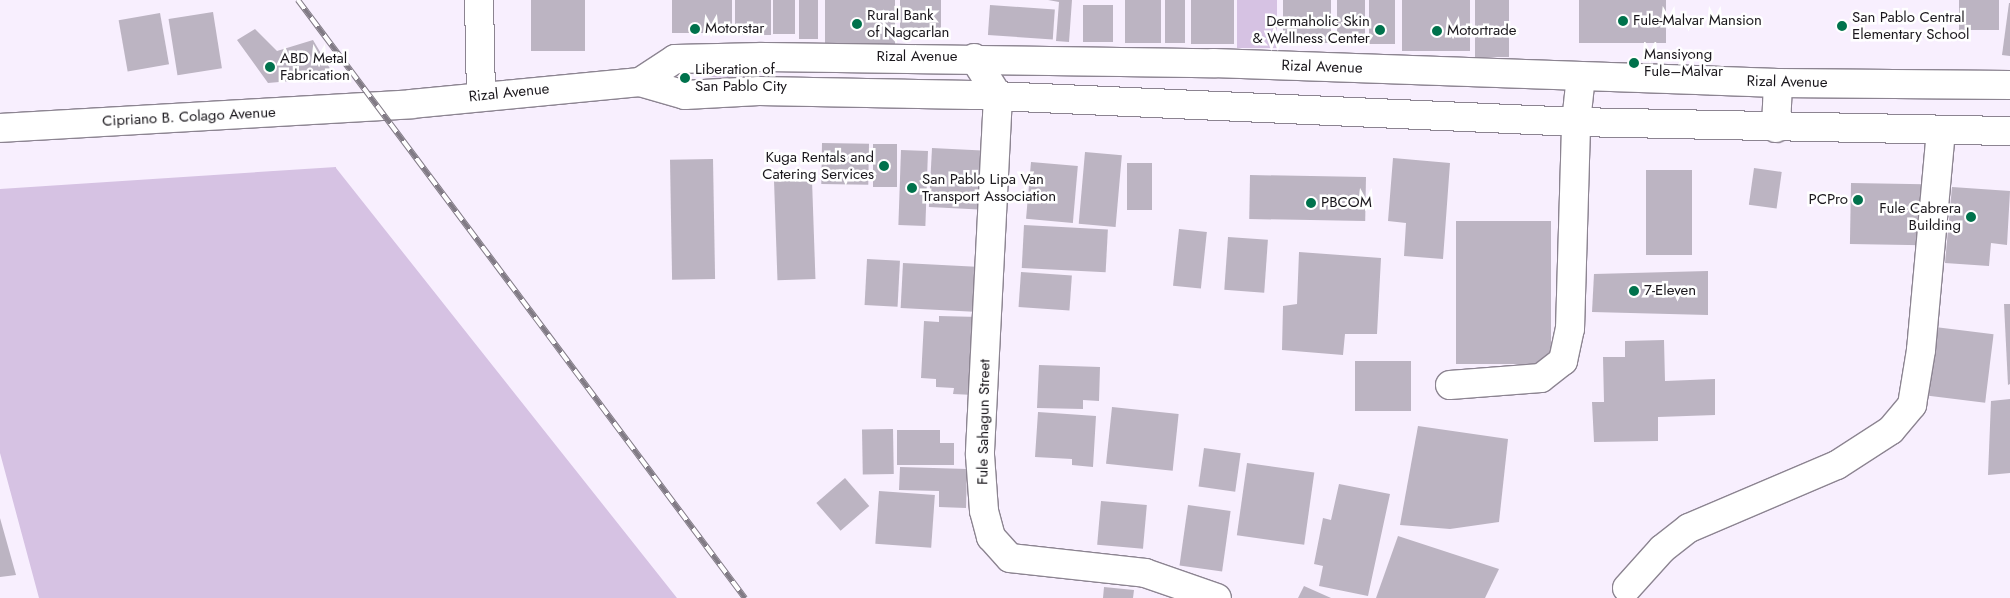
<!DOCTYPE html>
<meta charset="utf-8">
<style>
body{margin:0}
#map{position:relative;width:2010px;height:598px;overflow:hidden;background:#f8effe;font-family:Jost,sans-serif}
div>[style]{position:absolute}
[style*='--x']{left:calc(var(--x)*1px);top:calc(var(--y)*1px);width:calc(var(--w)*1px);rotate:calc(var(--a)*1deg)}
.green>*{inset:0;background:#d6c2e3;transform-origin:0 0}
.building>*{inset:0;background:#bcb4c2;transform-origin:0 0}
.roads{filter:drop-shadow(1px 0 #8c8491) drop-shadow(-1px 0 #8c8491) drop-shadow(0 1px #8c8491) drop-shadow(0 -1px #8c8491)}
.minor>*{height:28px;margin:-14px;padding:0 14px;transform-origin:14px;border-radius:14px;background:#fff}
.tertiary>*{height:28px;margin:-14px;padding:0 14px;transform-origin:14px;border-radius:14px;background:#fff}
.secondary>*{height:28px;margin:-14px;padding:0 14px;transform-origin:14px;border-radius:14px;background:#fff}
.rail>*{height:5.5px;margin-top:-2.75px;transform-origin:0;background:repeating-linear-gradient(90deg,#fff 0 11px,#817b85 0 22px);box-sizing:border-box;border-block:1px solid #817b85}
.dots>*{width:14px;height:14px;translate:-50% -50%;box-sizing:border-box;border:2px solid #fff;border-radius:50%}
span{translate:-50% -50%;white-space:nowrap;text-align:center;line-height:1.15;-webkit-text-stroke:5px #fff;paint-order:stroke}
.poi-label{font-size:15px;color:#1a171c}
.left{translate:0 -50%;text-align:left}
.right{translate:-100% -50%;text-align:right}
.street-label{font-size:15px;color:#1a171c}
</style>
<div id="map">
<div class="green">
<i style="left:1237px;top:0;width:40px;height:48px"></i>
<i style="left:750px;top:67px;width:15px;height:80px;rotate:98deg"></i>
<i style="clip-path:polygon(336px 167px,336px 168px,677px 598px,39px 598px,0 453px,0 189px)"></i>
</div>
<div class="building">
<i style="left:531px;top:0;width:54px;height:51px"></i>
<i style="left:672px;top:0;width:60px;height:33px"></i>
<i style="left:735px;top:0;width:36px;height:35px"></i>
<i style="left:773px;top:0;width:22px;height:34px"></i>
<i style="left:799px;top:0;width:19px;height:39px"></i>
<i style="left:825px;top:0;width:70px;height:49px"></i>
<i style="left:900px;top:0;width:41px;height:33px"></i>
<i style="clip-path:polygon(1048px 0,1072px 0,1069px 42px,1056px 41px,1059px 2px)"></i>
<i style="left:1125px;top:0;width:36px;height:43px"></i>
<i style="left:1165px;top:0;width:20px;height:43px"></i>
<i style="left:1191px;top:0;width:43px;height:44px"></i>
<i style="left:1283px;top:0;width:48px;height:43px"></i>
<i style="left:1337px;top:0;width:28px;height:39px"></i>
<i style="left:1369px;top:0;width:26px;height:44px"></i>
<i style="left:1402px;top:0;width:68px;height:51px"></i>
<i style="left:1475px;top:0;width:34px;height:57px"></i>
<i style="left:1579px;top:0;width:87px;height:43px"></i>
<i style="left:1959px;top:0;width:40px;height:30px"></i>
<i style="clip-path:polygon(2009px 3px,2010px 3px,2010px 56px,2002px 55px)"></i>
<i style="left:990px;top:5px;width:65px;height:30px;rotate:4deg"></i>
<i style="left:1083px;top:5px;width:30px;height:37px"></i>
<i style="left:213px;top:12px;width:57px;height:45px;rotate:81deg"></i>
<i style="left:160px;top:13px;width:52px;height:42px;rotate:80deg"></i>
<i style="clip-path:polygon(255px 29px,277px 51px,313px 40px,335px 77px,268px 83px,237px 40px)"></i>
<i style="left:822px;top:143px;width:47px;height:41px;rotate:1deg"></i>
<i style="left:873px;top:144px;width:24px;height:43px"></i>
<i style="left:932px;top:148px;width:50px;height:59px;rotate:3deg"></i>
<i style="left:901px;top:150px;width:27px;height:75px;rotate:2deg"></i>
<i style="left:1085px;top:152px;width:37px;height:72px;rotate:5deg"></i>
<i style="clip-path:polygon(1393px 158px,1450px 163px,1443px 259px,1404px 256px,1406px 223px,1388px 221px)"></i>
<i style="left:713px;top:159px;width:120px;height:43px;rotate:89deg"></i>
<i style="left:1031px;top:162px;width:47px;height:57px;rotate:5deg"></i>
<i style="left:1127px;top:163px;width:25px;height:47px"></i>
<i style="left:1754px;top:168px;width:28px;height:37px;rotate:8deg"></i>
<i style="left:1646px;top:170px;width:46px;height:85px"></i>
<i style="left:1250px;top:175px;width:116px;height:44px;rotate:1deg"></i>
<i style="left:812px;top:180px;width:99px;height:38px;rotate:88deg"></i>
<i style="left:1851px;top:183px;width:73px;height:61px;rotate:1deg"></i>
<i style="clip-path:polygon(1952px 187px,2010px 191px,2007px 245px,1991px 243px,1989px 266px,1945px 263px)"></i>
<i style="left:1551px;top:221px;width:143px;height:95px;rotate:90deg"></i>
<i style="left:1024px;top:225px;width:84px;height:43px;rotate:3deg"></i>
<i style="left:1179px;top:229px;width:28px;height:57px;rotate:6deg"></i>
<i style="left:1228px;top:237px;width:40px;height:53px;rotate:4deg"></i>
<i style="clip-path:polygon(1299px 252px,1381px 258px,1377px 334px,1345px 334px,1343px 355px,1282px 350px,1283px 306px,1297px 304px)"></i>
<i style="left:867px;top:259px;width:33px;height:46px;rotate:3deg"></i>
<i style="left:903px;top:263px;width:78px;height:45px;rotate:3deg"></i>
<i style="clip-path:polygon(1708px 271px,1708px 315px,1592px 312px,1594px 274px)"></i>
<i style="left:1021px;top:272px;width:51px;height:35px;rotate:4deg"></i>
<i style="clip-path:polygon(2004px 304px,2010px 304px,2010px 384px,2008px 385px)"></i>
<i style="clip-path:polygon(939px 316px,979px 317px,974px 395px,953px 394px,954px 388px,936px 387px,936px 379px,921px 378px,924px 321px,939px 322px)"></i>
<i style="left:1935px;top:327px;width:59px;height:69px;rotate:7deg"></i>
<i style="clip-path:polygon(1664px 340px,1665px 381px,1715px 379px,1715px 415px,1658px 417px,1658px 441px,1594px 442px,1592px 402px,1604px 402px,1603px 357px,1625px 357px,1625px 341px)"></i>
<i style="left:1355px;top:361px;width:56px;height:50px"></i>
<i style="clip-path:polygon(1039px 365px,1100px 367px,1099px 401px,1083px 400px,1083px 409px,1037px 408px)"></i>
<i style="clip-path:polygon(2010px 399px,2010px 473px,1988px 475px,1991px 401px)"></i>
<i style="left:1112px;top:407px;width:67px;height:57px;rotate:6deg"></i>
<i style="clip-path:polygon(1038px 412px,1096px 416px,1093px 467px,1072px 465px,1072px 459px,1035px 457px)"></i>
<i style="clip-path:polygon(1418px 426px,1508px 439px,1499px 522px,1450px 529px,1400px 525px)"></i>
<i style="left:893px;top:429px;width:45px;height:31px;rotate:89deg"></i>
<i style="clip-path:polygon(897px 430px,940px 430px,940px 443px,954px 443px,954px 465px,897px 465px)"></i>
<i style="left:1204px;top:448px;width:37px;height:39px;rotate:8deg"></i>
<i style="left:1247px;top:463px;width:68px;height:73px;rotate:8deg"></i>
<i style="clip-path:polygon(900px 467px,967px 469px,966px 508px,939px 507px,939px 491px,899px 490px)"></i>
<i style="left:845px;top:478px;width:37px;height:38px;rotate:49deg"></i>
<i style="clip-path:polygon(1339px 484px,1390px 494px,1368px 596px,1319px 586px,1323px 566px,1314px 564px,1323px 518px,1331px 520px)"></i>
<i style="left:879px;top:491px;width:56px;height:53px;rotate:4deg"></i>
<i style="left:1101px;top:501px;width:46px;height:44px;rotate:5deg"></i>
<i style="left:1188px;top:505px;width:43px;height:61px;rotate:8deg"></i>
<i style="clip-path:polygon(0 518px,16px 575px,0 577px)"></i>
<i style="clip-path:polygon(1398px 536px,1499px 569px,1485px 598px,1376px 598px)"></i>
<i style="clip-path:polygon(1304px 586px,1331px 598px,1298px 598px)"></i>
<i style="clip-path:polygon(1104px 587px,1134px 590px,1133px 598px,1103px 598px)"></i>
</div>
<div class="roads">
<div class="minor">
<i style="--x:974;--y:58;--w:45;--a:57.7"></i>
<i style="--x:998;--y:96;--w:359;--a:92.9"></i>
<i style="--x:980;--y:455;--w:56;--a:85.9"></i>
<i style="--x:984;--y:511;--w:27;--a:75"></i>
<i style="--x:991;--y:537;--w:28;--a:48"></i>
<i style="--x:1010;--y:558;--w:136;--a:6.3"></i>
<i style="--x:1145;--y:573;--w:76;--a:19.1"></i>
<i style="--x:1450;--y:385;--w:91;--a:-4.4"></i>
<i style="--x:1541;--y:378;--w:28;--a:-38"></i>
<i style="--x:1563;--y:361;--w:33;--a:-78"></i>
<i style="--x:1570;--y:329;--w:207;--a:-88.3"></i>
<i style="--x:1576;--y:122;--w:46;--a:-83.8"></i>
<i style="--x:1627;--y:588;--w:52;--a:-48.1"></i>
<i style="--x:1662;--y:549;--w:34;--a:-38"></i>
<i style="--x:1689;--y:528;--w:161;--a:-23.1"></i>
<i style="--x:1837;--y:465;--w:64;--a:-32.9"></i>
<i style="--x:1891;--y:430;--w:33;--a:-50"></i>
<i style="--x:1912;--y:405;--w:56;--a:-80.7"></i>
<i style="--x:1921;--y:350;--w:221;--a:-84.8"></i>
</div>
<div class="tertiary">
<i style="--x:479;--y:0;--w:95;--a:88.8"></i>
</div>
<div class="secondary">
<i style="--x:640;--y:82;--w:42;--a:-33.3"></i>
<i style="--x:675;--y:59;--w:87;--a:-1.3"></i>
<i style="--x:762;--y:57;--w:451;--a:0.8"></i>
<i style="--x:1213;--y:63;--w:565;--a:2.03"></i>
<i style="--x:1778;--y:83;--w:232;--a:0.5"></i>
<i style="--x:0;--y:128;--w:412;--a:-3.3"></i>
<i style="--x:411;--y:104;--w:230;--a:-5.5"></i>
<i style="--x:640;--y:82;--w:47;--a:16.1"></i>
<i style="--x:685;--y:95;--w:74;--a:-3.1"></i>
<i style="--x:759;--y:91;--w:214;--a:1.1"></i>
<i style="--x:973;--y:95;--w:604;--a:2.56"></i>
<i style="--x:1576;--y:122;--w:434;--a:1.2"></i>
<i style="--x:1776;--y:128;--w:45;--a:-87.5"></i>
</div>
</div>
<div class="rail">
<i style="--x:298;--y:0;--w:747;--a:53.22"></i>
</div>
<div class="dots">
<i style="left:1623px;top:21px;background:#00724c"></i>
<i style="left:857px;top:24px;background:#00724c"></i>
<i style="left:1842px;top:26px;background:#00724c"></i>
<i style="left:695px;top:29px;background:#00724c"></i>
<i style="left:1380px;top:30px;background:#00724c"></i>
<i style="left:1437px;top:31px;background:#00724c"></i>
<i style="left:1634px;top:63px;background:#00724c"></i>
<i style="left:270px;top:67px;background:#00724c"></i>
<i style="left:685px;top:78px;background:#00724c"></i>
<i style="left:884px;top:166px;background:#00724c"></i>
<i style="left:912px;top:188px;background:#00724c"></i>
<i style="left:1858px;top:200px;background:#00724c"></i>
<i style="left:1311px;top:203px;background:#00724c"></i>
<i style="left:1971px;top:217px;background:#00724c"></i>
<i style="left:1634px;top:291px;background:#00724c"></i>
</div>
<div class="poi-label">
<span class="left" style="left:867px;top:24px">Rural Bank<br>of Nagcarlan</span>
<span class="left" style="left:1852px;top:26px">San Pablo Central<br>Elementary School</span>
<span class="right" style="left:1370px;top:30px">Dermaholic Skin<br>&amp; Wellness Center</span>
<span class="left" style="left:1633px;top:21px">Fule-Malvar Mansion</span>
<span class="left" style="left:705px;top:29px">Motorstar</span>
<span class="left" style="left:1447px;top:31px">Motortrade</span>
<span class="left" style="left:1644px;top:63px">Mansiyong<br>Fule–Malvar</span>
<span class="left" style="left:280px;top:67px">ABD Metal<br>Fabrication</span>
<span class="left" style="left:695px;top:78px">Liberation of<br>San Pablo City</span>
<span class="right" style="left:874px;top:166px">Kuga Rentals and<br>Catering Services</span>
<span class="left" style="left:922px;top:188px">San Pablo Lipa Van<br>Transport Association</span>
<span class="right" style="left:1848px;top:200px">PCPro</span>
<span class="left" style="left:1321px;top:203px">PBCOM</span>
<span class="right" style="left:1961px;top:217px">Fule Cabrera<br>Building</span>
<span class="left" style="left:1644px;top:291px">7-Eleven</span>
</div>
<div class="street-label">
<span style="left:917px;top:57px">Rizal Avenue</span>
<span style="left:1322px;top:67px;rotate:2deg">Rizal Avenue</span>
<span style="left:1787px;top:82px;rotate:1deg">Rizal Avenue</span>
<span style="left:509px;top:93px;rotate:-6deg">Rizal Avenue</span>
<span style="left:189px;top:117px;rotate:-3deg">Cipriano B. Colago Avenue</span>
<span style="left:984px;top:422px;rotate:-89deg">Fule Sahagun Street</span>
</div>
</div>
